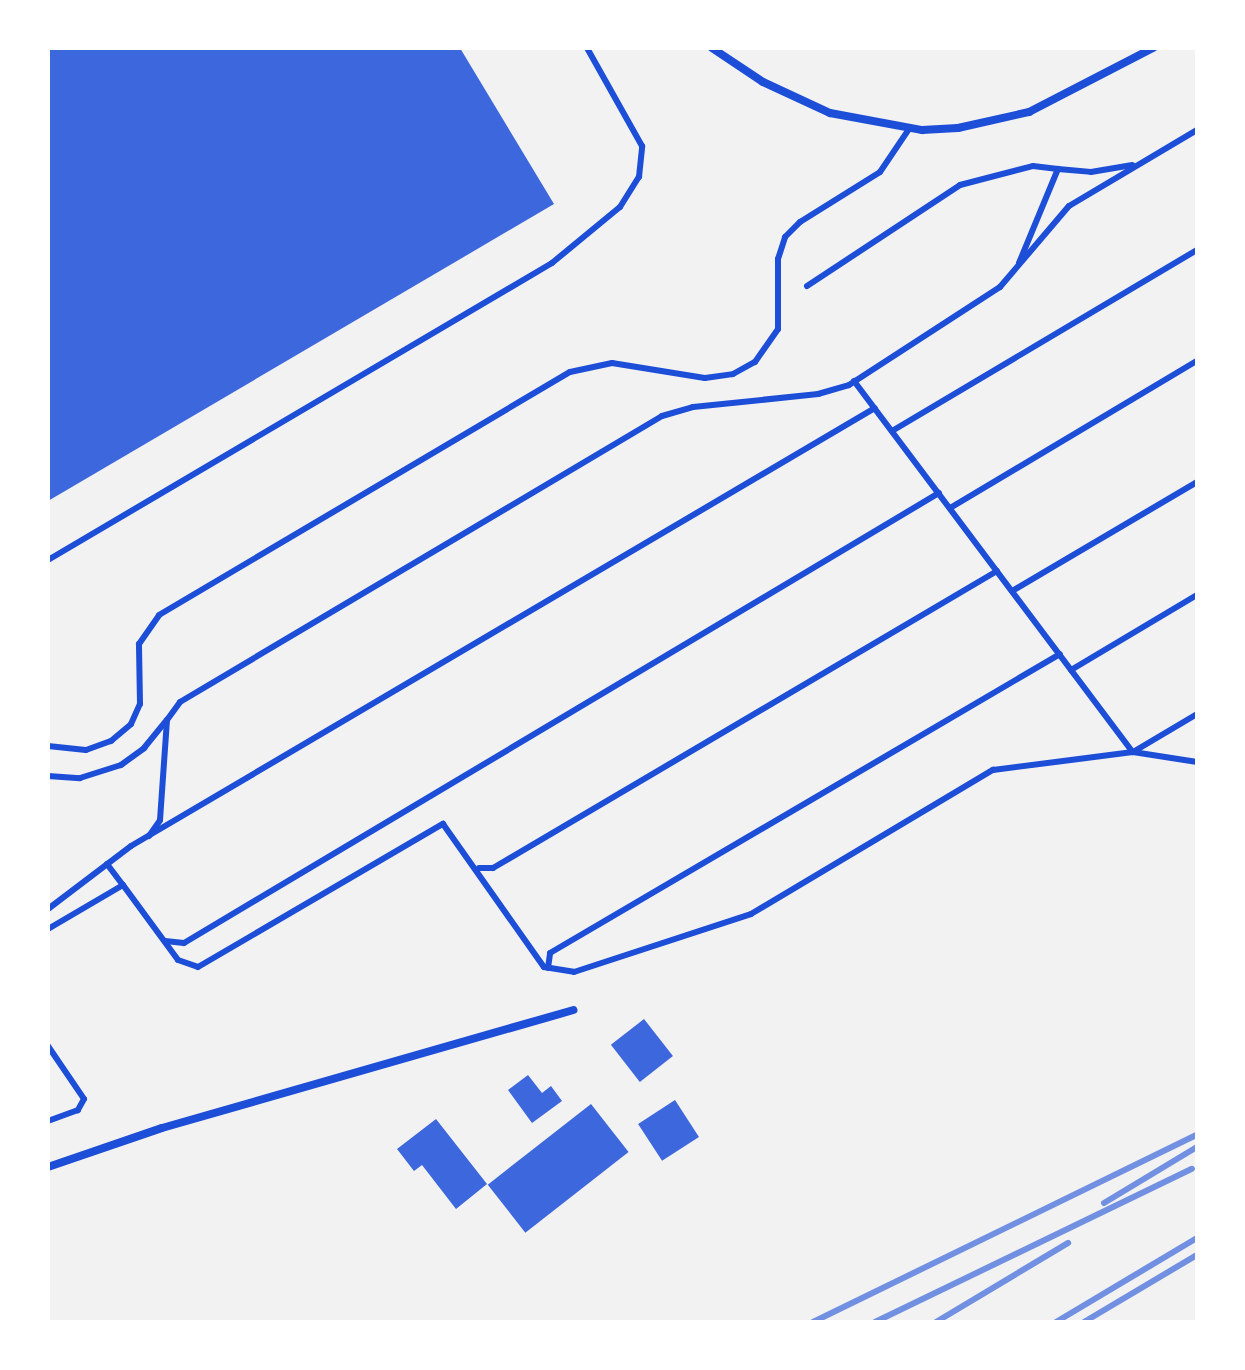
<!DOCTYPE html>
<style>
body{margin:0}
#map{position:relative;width:1245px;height:1370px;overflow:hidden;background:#f2f2f2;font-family:"Varela Round",sans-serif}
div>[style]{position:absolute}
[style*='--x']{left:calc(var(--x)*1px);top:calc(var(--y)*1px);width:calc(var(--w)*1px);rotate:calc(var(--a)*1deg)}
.building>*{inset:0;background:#3d67dc;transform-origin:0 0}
.service>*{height:6px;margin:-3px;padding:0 3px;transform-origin:3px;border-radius:3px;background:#1d4ed8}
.minor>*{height:8px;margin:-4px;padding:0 4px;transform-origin:4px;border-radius:4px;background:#1d4ed8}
.rail>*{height:6px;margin:-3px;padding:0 3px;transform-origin:3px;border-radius:3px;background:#7290e2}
span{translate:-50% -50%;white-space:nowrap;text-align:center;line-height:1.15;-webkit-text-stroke:8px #fff;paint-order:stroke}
.frame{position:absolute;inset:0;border:50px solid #fff;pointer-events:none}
</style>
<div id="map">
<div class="building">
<i style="clip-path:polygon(48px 48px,460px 48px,554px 204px,48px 501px)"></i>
<i style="left:644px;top:1019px;width:47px;height:42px;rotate:52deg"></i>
<i style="clip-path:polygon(528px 1075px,542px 1093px,551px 1086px,562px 1101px,532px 1123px,508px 1090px)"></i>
<i style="left:675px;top:1100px;width:44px;height:44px;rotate:57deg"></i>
<i style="left:591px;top:1104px;width:61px;height:131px;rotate:52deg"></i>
<i style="clip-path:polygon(436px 1119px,487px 1184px,456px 1209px,422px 1165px,414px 1171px,397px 1149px)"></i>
</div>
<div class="service">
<i style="--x:1019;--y:263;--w:102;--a:-67.5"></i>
<i style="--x:1058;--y:169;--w:33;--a:5"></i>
<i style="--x:1091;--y:172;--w:42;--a:-9.7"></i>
<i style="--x:807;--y:286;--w:183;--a:-33.4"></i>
<i style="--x:960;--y:185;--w:75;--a:-14.6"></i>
<i style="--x:1033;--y:166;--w:25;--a:7"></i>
<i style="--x:854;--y:381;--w:464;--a:53.1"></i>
<i style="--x:1133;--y:752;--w:74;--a:-30.7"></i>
<i style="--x:892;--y:431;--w:355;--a:-30.7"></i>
<i style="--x:950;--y:508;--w:287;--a:-30.8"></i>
<i style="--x:48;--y:560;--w:585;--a:-30.51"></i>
<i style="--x:552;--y:263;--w:88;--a:-39.5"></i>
<i style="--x:620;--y:207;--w:36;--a:-58"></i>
<i style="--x:639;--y:177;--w:31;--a:-84"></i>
<i style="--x:642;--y:146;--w:112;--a:-119.3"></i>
<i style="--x:1012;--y:591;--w:215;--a:-30.5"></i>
<i style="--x:1071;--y:670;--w:147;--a:-30.8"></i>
<i style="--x:48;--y:746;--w:38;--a:6"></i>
<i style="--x:86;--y:750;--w:27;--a:-20"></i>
<i style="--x:111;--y:741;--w:26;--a:-40"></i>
<i style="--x:131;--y:724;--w:22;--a:-66"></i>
<i style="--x:140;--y:704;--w:60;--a:-91"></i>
<i style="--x:139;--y:644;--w:35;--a:-55"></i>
<i style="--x:159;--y:615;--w:477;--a:-30.6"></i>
<i style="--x:570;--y:372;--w:43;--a:-12.1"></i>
<i style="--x:612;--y:363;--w:94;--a:9.2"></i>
<i style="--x:705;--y:378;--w:28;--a:-8"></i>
<i style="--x:733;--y:374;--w:25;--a:-29"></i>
<i style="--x:755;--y:362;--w:40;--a:-55.1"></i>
<i style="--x:778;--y:329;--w:70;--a:-90"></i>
<i style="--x:778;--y:259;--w:23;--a:-72"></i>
<i style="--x:785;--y:237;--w:21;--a:-45"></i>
<i style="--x:800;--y:222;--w:94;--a:-32"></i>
<i style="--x:880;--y:172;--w:52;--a:-56"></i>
<i style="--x:48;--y:776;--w:32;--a:4"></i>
<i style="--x:80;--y:778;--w:43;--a:-17.6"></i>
<i style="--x:121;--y:765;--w:29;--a:-36"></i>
<i style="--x:144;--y:748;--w:36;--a:-51"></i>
<i style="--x:149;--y:836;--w:19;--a:-55"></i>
<i style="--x:160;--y:820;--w:100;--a:-86"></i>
<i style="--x:167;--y:720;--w:22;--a:-54"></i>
<i style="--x:180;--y:702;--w:560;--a:-30.68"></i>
<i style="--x:662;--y:416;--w:32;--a:-16"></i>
<i style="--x:693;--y:407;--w:126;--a:-5.9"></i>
<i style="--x:818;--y:394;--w:32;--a:-16"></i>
<i style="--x:849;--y:385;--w:180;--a:-33"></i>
<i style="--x:1000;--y:287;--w:106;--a:-49.6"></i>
<i style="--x:1069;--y:206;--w:149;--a:-30.7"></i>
<i style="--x:107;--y:864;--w:26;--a:53"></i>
<i style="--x:479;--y:868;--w:14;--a:0"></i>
<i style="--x:493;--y:868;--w:585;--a:-30.51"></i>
<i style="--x:48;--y:909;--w:104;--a:-37.2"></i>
<i style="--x:131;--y:846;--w:863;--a:-30.49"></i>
<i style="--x:48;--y:929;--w:87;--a:-30.4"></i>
<i style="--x:123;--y:885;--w:93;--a:53.7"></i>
<i style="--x:178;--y:960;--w:21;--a:19"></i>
<i style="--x:198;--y:967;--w:284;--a:-30.3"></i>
<i style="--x:443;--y:824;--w:175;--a:54.8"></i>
<i style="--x:544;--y:967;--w:30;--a:9"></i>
<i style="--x:574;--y:972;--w:186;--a:-18.1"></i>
<i style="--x:751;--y:914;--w:282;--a:-30.8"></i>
<i style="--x:993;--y:770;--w:141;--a:-7.3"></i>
<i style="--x:1133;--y:752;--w:65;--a:8.9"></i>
<i style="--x:165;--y:941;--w:19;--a:6"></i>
<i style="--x:184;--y:943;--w:879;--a:-30.8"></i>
<i style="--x:548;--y:968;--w:15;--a:-82"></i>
<i style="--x:550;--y:953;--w:591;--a:-30.38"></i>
<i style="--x:48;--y:1046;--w:64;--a:55.8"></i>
<i style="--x:84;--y:1099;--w:13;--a:119"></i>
<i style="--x:78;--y:1110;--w:32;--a:160"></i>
</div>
<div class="minor">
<i style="--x:712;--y:48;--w:61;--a:33.7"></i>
<i style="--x:763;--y:82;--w:74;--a:24.8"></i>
<i style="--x:830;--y:113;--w:94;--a:10.5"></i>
<i style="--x:922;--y:130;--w:36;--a:-3"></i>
<i style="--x:958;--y:128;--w:73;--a:-12.7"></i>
<i style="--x:1029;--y:112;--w:140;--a:-27.3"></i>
<i style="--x:48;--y:1167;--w:120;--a:-18.9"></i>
<i style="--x:162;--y:1128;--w:428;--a:-16"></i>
</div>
<div class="rail">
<i style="--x:1104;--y:1203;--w:109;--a:-31.1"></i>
<i style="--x:813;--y:1322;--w:427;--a:-26"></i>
<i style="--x:875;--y:1322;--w:352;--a:-25.8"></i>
<i style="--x:936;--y:1322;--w:154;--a:-30.9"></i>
<i style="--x:1056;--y:1322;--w:164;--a:-30.8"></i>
<i style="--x:1084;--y:1322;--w:131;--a:-30.7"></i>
</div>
<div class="frame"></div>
</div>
